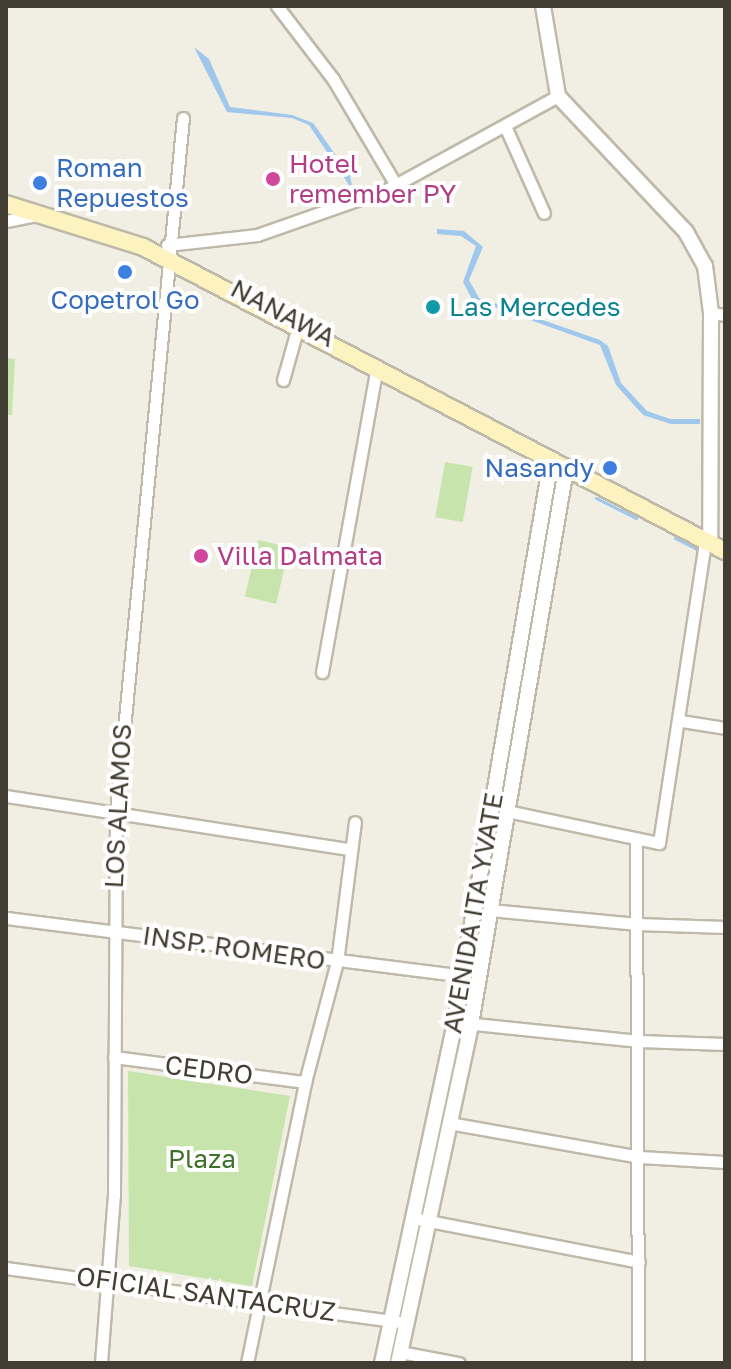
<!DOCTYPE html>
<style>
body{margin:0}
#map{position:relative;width:731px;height:1369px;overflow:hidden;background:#f1eee3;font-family:"Golos Text",sans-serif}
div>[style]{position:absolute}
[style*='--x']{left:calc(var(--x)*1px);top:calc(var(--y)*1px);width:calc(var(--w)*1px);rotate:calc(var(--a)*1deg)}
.green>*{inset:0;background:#c6e4ac;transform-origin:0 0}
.water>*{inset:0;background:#a0c7ec}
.stream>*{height:3px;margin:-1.5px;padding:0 1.5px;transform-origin:1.5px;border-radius:1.5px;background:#a0c7ec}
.roads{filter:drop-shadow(2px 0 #beb9a9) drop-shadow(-2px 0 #beb9a9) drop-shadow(0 2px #beb9a9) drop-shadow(0 -2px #beb9a9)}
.minor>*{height:11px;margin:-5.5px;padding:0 5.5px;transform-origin:5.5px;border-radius:5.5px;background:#fff}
.tertiary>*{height:14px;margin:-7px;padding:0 7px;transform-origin:7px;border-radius:7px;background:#fff}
.secondary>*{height:16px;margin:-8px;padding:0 8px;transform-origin:8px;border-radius:8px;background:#fcf3c1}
.dots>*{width:22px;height:22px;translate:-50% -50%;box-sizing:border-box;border:4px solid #fff;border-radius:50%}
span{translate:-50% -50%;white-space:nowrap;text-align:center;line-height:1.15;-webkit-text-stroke:8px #fff;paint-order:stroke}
.hotel-label{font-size:26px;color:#b23c85}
.left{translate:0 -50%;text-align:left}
.shop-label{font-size:26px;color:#366cbe}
.right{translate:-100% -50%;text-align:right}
.culture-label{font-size:26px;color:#0d838f}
.street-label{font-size:26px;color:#423e33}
.park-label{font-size:26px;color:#3f712a}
.frame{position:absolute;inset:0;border:8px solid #423e33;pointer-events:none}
</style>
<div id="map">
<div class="green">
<i style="clip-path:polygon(6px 358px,15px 359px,12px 415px,6px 415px)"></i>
<i style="left:445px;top:462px;width:28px;height:56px;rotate:10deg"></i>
<i style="clip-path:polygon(550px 501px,554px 501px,498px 820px,496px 820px)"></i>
<i style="left:258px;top:540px;width:32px;height:58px;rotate:13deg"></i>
<i style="clip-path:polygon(128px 1071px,290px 1096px,252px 1286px,129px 1266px)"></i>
</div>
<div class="water">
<i style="clip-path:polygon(194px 47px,209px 59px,230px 107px,292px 115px,313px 123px,350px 175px,353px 191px,309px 125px,292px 118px,227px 112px)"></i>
<i style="clip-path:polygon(437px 229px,464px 231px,483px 247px,469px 280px,479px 298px,600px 340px,608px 346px,621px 383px,647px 411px,670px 419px,700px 419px,700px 424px,671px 424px,643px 415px,616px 385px,600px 345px,472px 299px,463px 282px,476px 246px,461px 236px,437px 234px)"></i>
</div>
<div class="stream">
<i style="--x:596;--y:498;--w:45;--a:26.6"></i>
<i style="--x:675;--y:538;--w:27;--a:27"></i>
</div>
<div class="roads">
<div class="minor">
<i style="--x:277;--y:6;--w:92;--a:52.5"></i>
<i style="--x:333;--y:79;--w:123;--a:59.3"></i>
<i style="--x:505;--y:126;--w:95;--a:65.9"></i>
<i style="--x:6;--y:221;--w:32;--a:-11"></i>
<i style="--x:167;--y:245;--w:91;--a:-6.3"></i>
<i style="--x:257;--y:235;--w:139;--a:-19.3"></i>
<i style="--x:388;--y:189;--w:194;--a:-28.7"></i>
<i style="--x:711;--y:313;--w:14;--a:8"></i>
<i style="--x:283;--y:380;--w:52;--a:-74.4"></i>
<i style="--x:322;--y:672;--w:311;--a:-79.8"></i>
<i style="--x:681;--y:721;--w:45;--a:9"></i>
<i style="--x:6;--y:796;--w:348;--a:8.8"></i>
<i style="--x:507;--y:811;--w:155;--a:11.9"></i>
<i style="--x:659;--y:843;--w:305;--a:-81.3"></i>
<i style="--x:636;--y:841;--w:522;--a:89.78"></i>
<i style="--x:490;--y:910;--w:148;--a:5.4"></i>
<i style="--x:637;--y:924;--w:88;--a:2"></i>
<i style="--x:6;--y:918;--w:461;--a:7.2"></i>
<i style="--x:455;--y:1022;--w:185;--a:5.9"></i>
<i style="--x:639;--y:1041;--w:86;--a:2"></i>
<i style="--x:114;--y:1057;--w:193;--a:7.5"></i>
<i style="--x:449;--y:1123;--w:194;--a:10.1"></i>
<i style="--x:640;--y:1157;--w:85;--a:3.4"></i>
<i style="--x:413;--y:1218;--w:230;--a:11"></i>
<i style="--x:6;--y:1268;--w:404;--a:7.8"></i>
<i style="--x:400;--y:1352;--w:60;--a:10.6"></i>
<i style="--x:101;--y:1363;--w:169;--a:-85.6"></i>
<i style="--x:114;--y:1195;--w:383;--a:-89.7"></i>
<i style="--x:116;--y:812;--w:697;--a:-84.49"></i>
<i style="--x:247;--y:1363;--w:287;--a:-78.3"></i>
<i style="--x:305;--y:1082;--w:124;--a:-75.1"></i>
<i style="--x:337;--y:962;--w:141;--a:-82.7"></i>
</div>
<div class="tertiary">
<i style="--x:543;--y:6;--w:91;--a:80.5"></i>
<i style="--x:558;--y:96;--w:187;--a:46.7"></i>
<i style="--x:686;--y:232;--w:39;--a:61"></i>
<i style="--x:705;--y:266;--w:47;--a:82.7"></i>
<i style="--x:711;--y:313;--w:231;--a:90.2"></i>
<i style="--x:382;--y:1363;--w:349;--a:-77.9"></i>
<i style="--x:455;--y:1022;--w:569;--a:-80.29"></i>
<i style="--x:398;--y:1363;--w:347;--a:-77.8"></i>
<i style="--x:471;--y:1024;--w:563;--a:-80.29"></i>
</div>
<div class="secondary">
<i style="--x:6;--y:204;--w:144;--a:17.4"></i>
<i style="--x:143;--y:247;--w:657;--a:27.58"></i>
</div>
</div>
<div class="dots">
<i style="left:273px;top:179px;background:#d1479c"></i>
<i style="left:40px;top:183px;background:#3f7fe0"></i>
<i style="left:125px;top:272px;background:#3f7fe0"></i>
<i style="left:433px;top:307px;background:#0f9aa8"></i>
<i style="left:610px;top:468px;background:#3f7fe0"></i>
<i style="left:201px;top:556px;background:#d1479c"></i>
</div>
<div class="hotel-label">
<span class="left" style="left:289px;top:179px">Hotel<br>remember PY</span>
<span class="left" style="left:217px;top:556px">Villa Dalmata</span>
</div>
<div class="shop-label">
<span class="left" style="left:56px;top:183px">Roman<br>Repuestos</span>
<span style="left:125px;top:300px">Copetrol Go</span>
<span class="right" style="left:594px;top:468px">Nasandy</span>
</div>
<div class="culture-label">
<span class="left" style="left:449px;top:307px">Las Mercedes</span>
</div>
<div class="street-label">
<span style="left:283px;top:313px;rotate:28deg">NANAWA</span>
<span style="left:118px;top:806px;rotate:-87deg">LOS ALAMOS</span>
<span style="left:473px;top:913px;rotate:-80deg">AVENIDA ITA YVATE</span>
<span style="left:234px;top:948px;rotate:8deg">INSP. ROMERO</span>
<span style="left:209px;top:1070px;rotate:7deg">CEDRO</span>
<span style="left:206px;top:1294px;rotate:8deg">OFICIAL SANTACRUZ</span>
</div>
<div class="park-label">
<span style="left:202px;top:1159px">Plaza</span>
</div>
<div class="frame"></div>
</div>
